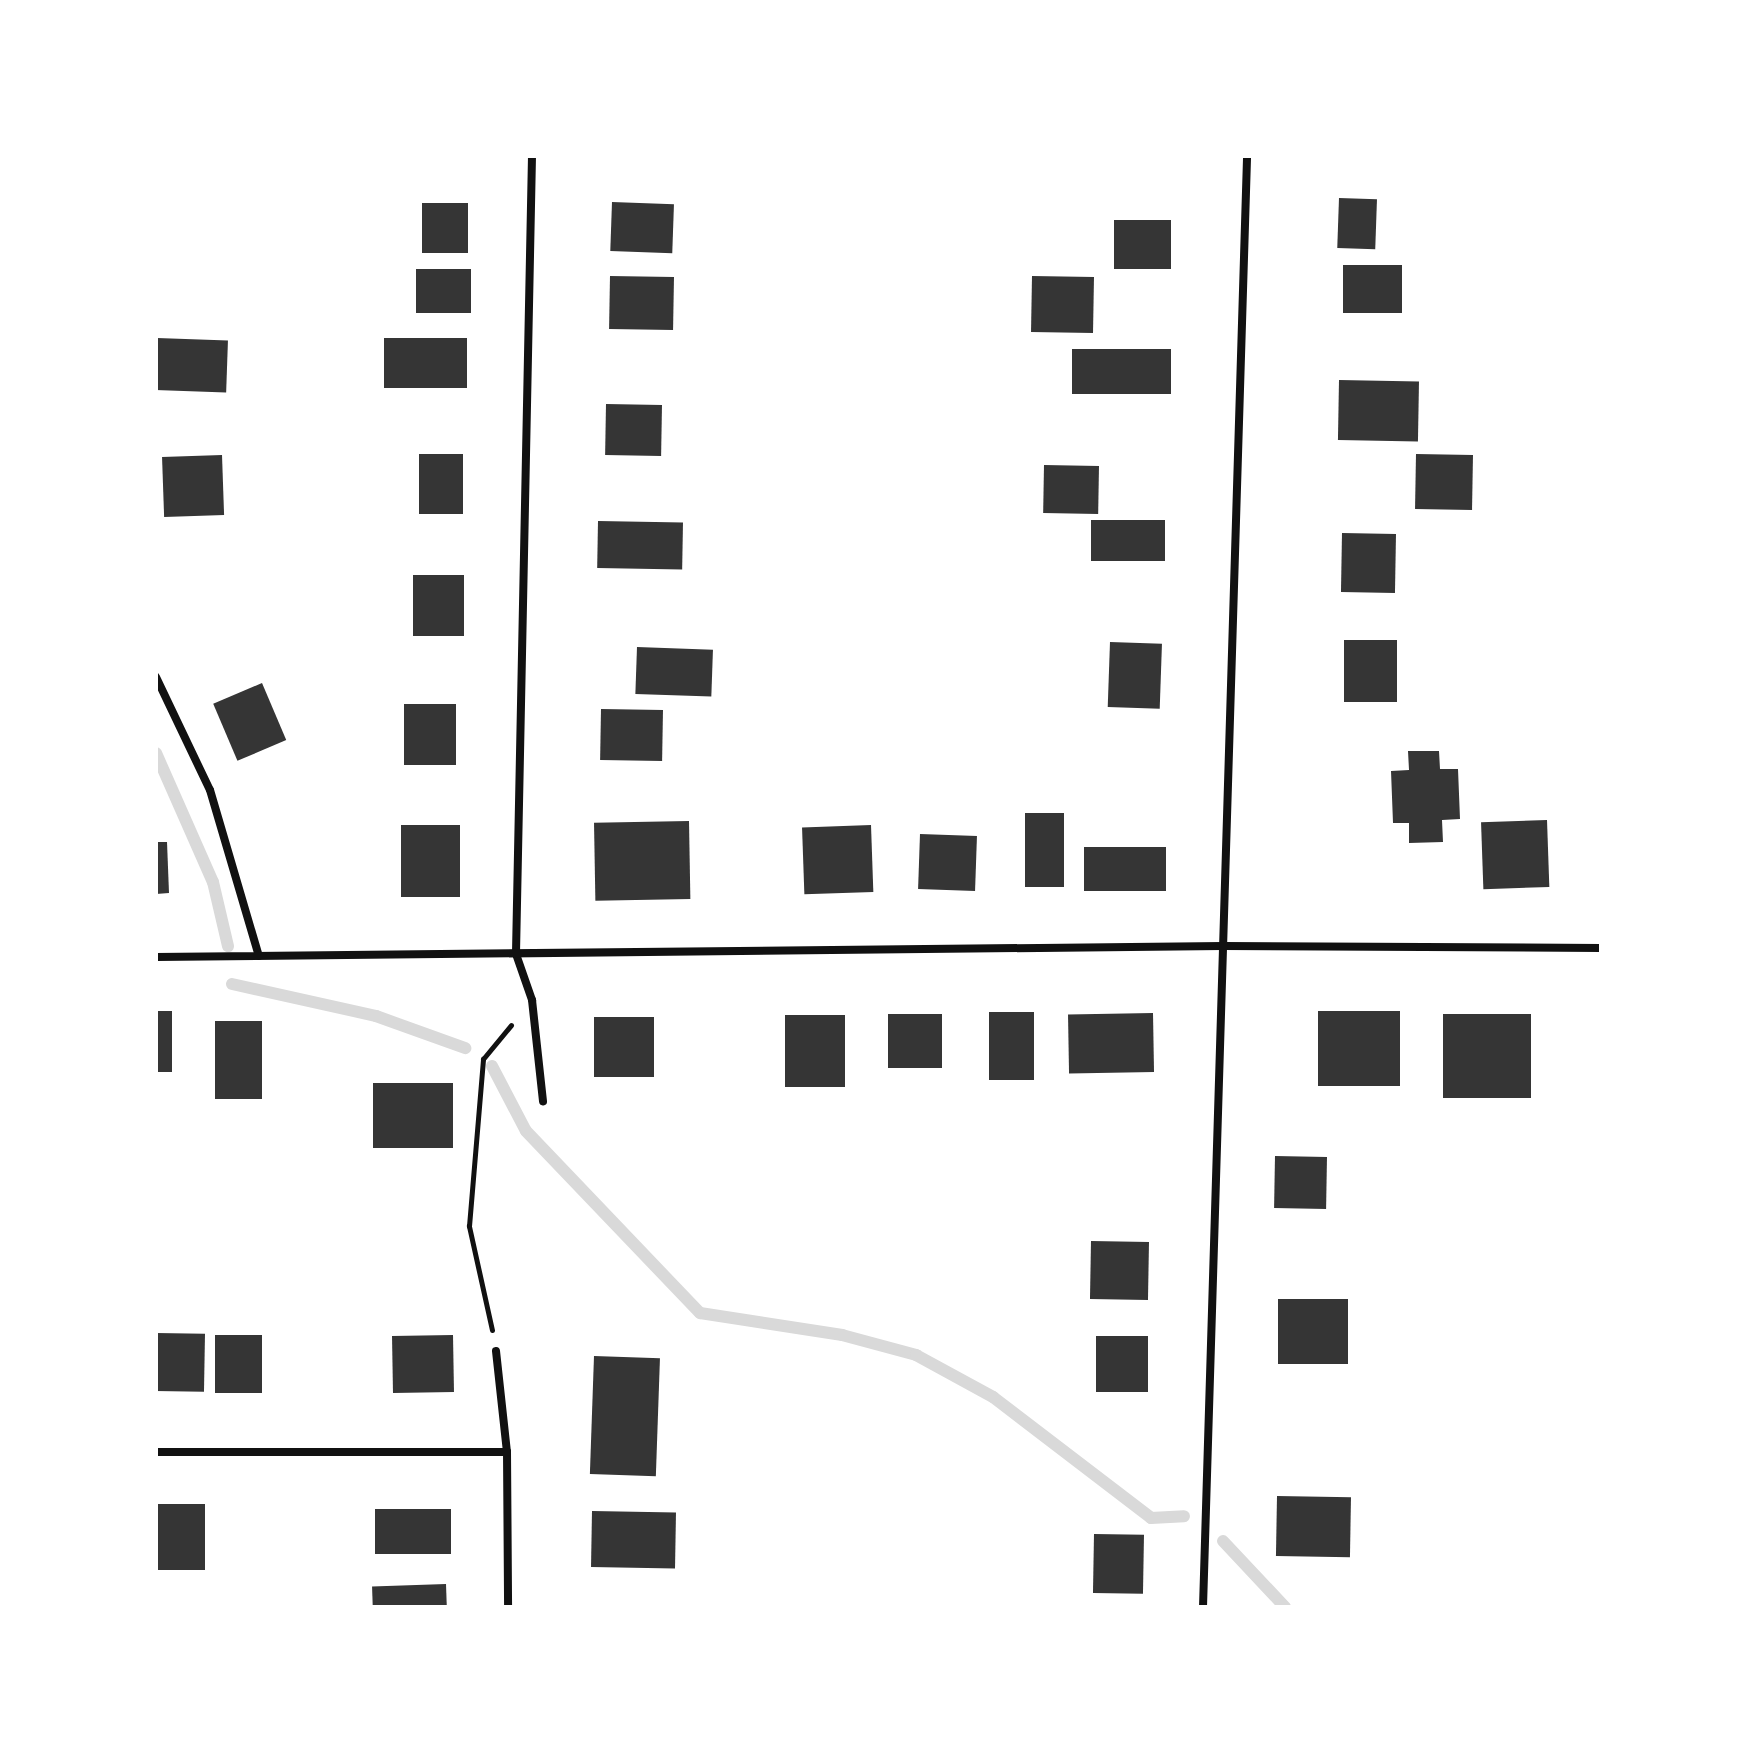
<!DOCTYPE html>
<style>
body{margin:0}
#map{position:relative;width:1757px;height:1763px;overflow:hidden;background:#fff;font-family:"IBM Plex Sans",sans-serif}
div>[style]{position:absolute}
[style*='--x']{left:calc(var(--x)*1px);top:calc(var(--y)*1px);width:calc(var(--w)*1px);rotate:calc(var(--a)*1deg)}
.stream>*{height:12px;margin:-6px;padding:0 6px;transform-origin:6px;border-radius:6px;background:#d9d9d9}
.building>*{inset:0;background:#353535;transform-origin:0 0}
.path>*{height:5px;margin:-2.5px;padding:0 2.5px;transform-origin:2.5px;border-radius:2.5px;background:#111}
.minor>*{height:8px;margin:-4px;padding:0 4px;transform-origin:4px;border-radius:4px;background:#111}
span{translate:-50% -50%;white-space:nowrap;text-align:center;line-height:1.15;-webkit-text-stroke:8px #fff;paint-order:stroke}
.frame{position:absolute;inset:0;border:158px solid #fff;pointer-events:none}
</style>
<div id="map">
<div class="stream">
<i style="--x:156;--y:753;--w:141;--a:66.2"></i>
<i style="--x:213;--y:882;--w:66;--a:76.8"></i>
<i style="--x:232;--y:984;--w:148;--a:12.5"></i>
<i style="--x:376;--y:1016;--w:95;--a:19.8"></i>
<i style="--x:492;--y:1066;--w:73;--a:62.4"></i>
<i style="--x:526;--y:1131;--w:252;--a:46.3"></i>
<i style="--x:700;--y:1313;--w:144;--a:8.8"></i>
<i style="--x:842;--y:1335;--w:77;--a:15.1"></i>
<i style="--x:916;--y:1355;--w:88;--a:28.6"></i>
<i style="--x:993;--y:1397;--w:199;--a:37.4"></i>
<i style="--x:1151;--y:1518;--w:33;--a:-3"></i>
<i style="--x:1223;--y:1541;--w:91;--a:46.8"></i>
</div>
<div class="building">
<i style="left:1339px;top:198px;width:38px;height:50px;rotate:2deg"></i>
<i style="left:612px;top:202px;width:62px;height:49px;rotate:2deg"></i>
<i style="left:422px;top:203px;width:46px;height:50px"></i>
<i style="left:1114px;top:220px;width:57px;height:49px"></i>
<i style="left:1343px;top:265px;width:59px;height:48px"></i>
<i style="left:416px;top:269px;width:55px;height:44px"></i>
<i style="left:610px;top:276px;width:64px;height:53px;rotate:1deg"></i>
<i style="left:1032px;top:276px;width:62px;height:56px;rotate:1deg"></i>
<i style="left:157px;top:338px;width:71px;height:52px;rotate:2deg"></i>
<i style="left:384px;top:338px;width:83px;height:50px"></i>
<i style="left:1072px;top:349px;width:99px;height:45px"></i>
<i style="left:1339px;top:380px;width:80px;height:60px;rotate:1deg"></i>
<i style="left:606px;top:404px;width:56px;height:51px;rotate:1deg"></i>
<i style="left:419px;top:454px;width:44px;height:60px"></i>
<i style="left:1416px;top:454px;width:57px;height:55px;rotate:1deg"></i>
<i style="left:222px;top:455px;width:60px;height:60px;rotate:88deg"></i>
<i style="left:1044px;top:465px;width:55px;height:48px;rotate:1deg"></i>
<i style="left:1091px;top:520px;width:74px;height:41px"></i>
<i style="left:598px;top:521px;width:85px;height:47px;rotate:1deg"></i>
<i style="left:1342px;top:533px;width:54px;height:59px;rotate:1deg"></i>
<i style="left:413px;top:575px;width:51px;height:61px"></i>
<i style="left:1344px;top:640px;width:53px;height:62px"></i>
<i style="left:1110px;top:642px;width:52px;height:65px;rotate:2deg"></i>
<i style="left:637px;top:647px;width:76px;height:47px;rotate:2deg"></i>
<i style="left:262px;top:683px;width:62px;height:53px;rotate:67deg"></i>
<i style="left:404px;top:704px;width:52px;height:61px"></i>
<i style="left:601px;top:709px;width:62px;height:51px;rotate:1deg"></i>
<i style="clip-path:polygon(1408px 751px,1439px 751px,1440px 769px,1458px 769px,1460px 819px,1442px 820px,1443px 842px,1409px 843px,1409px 823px,1393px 823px,1391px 771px,1409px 770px)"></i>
<i style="left:1025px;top:813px;width:39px;height:74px"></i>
<i style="left:1547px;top:820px;width:67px;height:66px;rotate:88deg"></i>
<i style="left:689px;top:821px;width:78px;height:95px;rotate:89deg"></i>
<i style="left:401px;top:825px;width:59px;height:72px"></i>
<i style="left:871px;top:825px;width:67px;height:69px;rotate:88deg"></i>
<i style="left:920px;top:834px;width:57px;height:55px;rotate:2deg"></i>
<i style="clip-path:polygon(156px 842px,167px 842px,169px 893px,156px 894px)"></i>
<i style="left:1084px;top:847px;width:82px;height:44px"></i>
<i style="left:156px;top:1011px;width:16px;height:61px"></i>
<i style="left:1318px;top:1011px;width:82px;height:75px"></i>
<i style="left:989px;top:1012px;width:45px;height:68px"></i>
<i style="left:1153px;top:1013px;width:59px;height:85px;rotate:89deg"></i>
<i style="left:888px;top:1014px;width:54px;height:54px"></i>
<i style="left:1443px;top:1014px;width:88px;height:84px"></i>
<i style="left:785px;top:1015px;width:60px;height:72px"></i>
<i style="left:594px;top:1017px;width:60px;height:60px"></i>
<i style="left:215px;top:1021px;width:47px;height:78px"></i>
<i style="left:373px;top:1083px;width:80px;height:65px"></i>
<i style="left:1275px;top:1156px;width:52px;height:52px;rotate:1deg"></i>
<i style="left:1091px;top:1241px;width:58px;height:58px;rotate:1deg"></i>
<i style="left:1278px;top:1299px;width:70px;height:65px"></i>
<i style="left:156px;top:1333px;width:49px;height:58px;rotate:1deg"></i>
<i style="left:215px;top:1335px;width:47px;height:58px"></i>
<i style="left:453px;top:1335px;width:57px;height:61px;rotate:89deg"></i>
<i style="left:1096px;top:1336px;width:52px;height:56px"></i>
<i style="left:594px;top:1356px;width:66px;height:118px;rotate:2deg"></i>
<i style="left:1277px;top:1496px;width:74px;height:60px;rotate:1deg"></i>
<i style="left:156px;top:1504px;width:49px;height:66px"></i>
<i style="left:375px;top:1509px;width:76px;height:45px"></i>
<i style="left:592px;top:1511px;width:84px;height:56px;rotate:1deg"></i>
<i style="left:1094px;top:1534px;width:50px;height:59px;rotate:1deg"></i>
<i style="left:446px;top:1584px;width:23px;height:74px;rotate:88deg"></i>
</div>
<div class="path">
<i style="--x:492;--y:1330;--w:107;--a:-102.5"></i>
<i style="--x:469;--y:1226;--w:168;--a:-85.2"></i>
<i style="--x:483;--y:1059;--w:44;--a:-50.5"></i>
</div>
<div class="minor">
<i style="--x:532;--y:156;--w:798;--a:91.15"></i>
<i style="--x:516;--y:954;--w:49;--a:70.8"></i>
<i style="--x:532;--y:1000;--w:102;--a:83.8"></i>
<i style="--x:156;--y:677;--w:125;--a:64.5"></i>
<i style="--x:210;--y:790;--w:173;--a:73.6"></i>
<i style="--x:156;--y:957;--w:1067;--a:-0.59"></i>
<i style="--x:1223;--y:946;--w:378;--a:0.3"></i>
<i style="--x:496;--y:1351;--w:102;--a:83.8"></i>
<i style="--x:507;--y:1452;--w:155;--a:89.6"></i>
<i style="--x:156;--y:1452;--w:351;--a:0"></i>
<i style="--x:1203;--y:1607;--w:1452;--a:-88.26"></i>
</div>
<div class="frame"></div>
</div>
